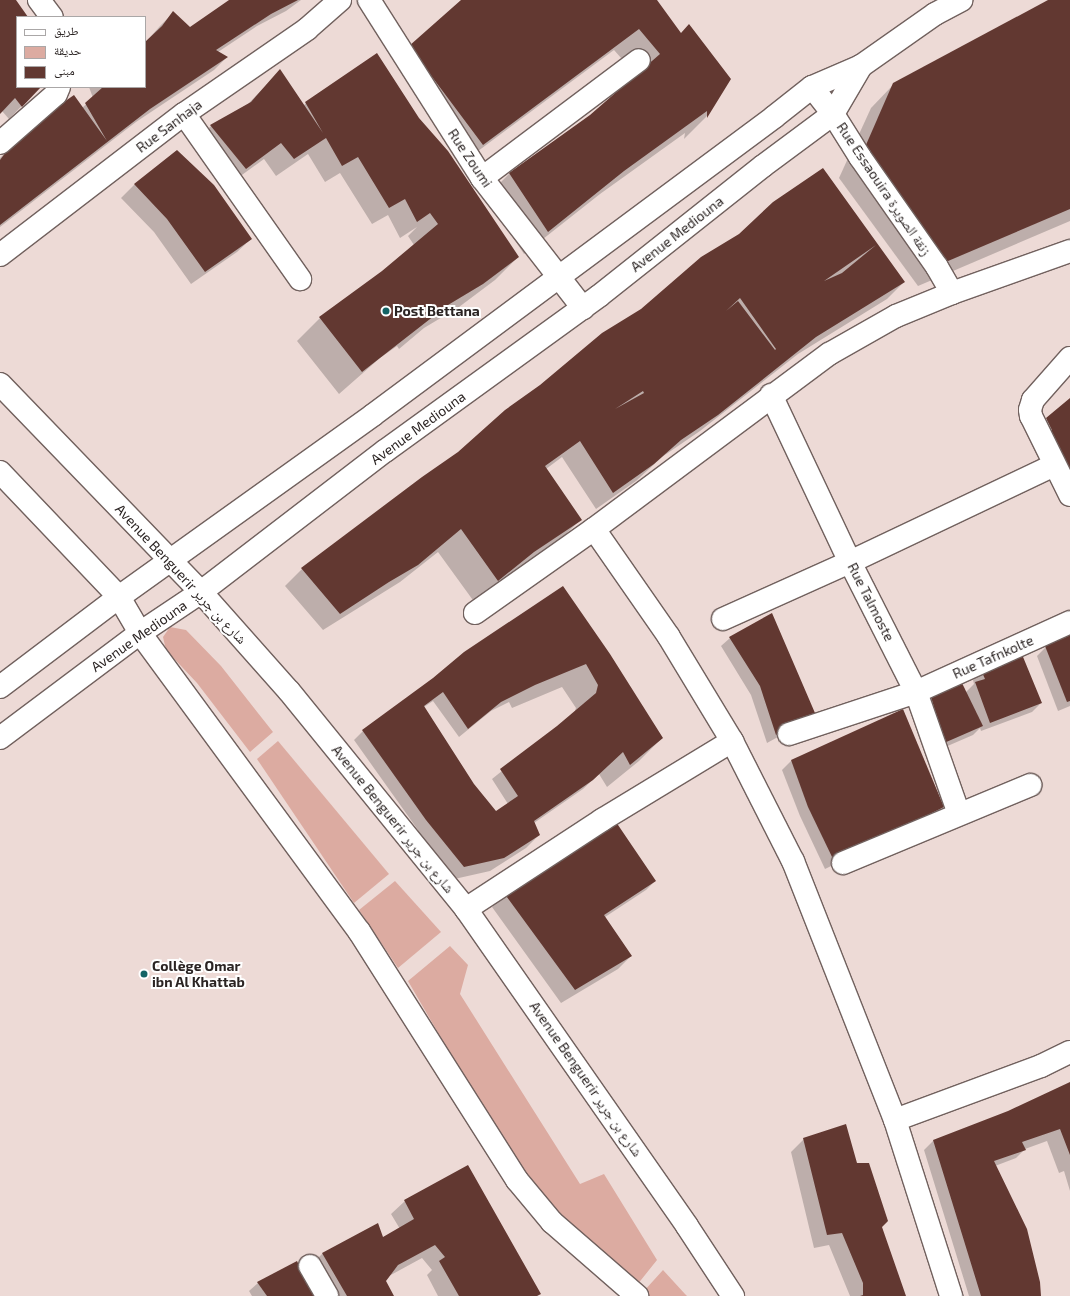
<!DOCTYPE html>
<meta charset="utf-8">
<style>
body{margin:0}
#map{position:relative;width:1070px;height:1296px;overflow:hidden;background:#eddad6;font-family:"Exo 2","Noto Naskh Arabic",sans-serif}
div>[style]{position:absolute}
[style*='--x']{left:calc(var(--x)*1px);top:calc(var(--y)*1px);width:calc(var(--w)*1px);rotate:calc(var(--a)*1deg)}
.green>*{inset:0;background:#dcaba1}
.shadow>*{inset:0;background:#0003}
.building>*{inset:0;background:#623831}
.roads{filter:drop-shadow(1px 0 #71615e) drop-shadow(-1px 0 #71615e) drop-shadow(0 1px #71615e) drop-shadow(0 -1px #71615e)}
.minor>*{height:22px;margin:-11px;padding:0 11px;transform-origin:11px;border-radius:11px;background:#fff}
.tertiary>*{height:22px;margin:-11px;padding:0 11px;transform-origin:11px;border-radius:11px;background:#fff}
.secondary>*{height:22px;margin:-11px;padding:0 11px;transform-origin:11px;border-radius:11px;background:#fff}
.dots>*{width:11px;height:11px;translate:-50% -50%;box-sizing:border-box;border:2px solid #fff;border-radius:50%}
span{translate:-50% -50%;white-space:nowrap;text-align:center;line-height:1.15;-webkit-text-stroke:4px #fff;paint-order:stroke}
.street-label{font-size:14px;color:#2b2423}
.poi-label{font-size:14px;color:#2b2423;font-weight:700}
.left{translate:0 -50%;text-align:left}
.legend{position:absolute;left:16px;top:16px;width:130px;height:72px;box-sizing:border-box;background:#fff;border:1px solid #aaa7a7;margin:0;padding:5px 7px;list-style:none;font-size:12px;color:#2b2423}
.legend li{display:flex;align-items:center;gap:8px;height:20px}
.legend b{width:20px;border:1px solid #aaa7a7}
</style>
<div id="map">
<div class="green">
<i style="clip-path:polygon(170px 627px,186px 630px,221px 666px,273px 732px,250px 752px,197px 683px,166px 650px,163px 637px)"></i>
<i style="clip-path:polygon(278px 741px,389px 874px,354px 903px,257px 759px)"></i>
<i style="clip-path:polygon(395px 881px,441px 932px,398px 968px,359px 910px)"></i>
<i style="clip-path:polygon(450px 946px,468px 965px,460px 994px,580px 1184px,604px 1174px,657px 1260px,637px 1285px,597px 1252px,528px 1182px,491px 1124px,408px 981px)"></i>
<i style="clip-path:polygon(663px 1270px,685px 1294px,687px 1296px,649px 1296px,644px 1291px)"></i>
</div>
<div class="shadow">
<i style="clip-path:polygon(0 0,14px 0,26px 17px,17px 17px,17px 87px,40px 87px,9px 119px,2px 111px,0 113px)"></i>
<i style="clip-path:polygon(231px 0,301px 0,286px 11px,257px 26px,218px 52px,227px 57px,214px 70px,136px 122px,0 227px,0 158px,13px 145px,82px 108px,93px 98px,89px 87px,145px 87px,145px 43px,160px 26px,173px 13px,190px 28px)"></i>
<i style="clip-path:polygon(463px 0,655px 0,680px 34px,730px 79px,706px 117px,684px 139px,685px 133px,600px 194px,524px 254px,486px 197px,509px 174px,591px 116px,637px 76px,614px 50px,470px 157px,401px 56px)"></i>
<i style="clip-path:polygon(1050px 0,1070px 0,1070px 221px,918px 286px,839px 178px,871px 108px,894px 84px)"></i>
<i style="clip-path:polygon(280px 71px,303px 106px,306px 103px,418px 119px,518px 257px,495px 280px,459px 307px,424px 328px,399px 349px,397px 346px,380px 358px,339px 394px,297px 341px,320px 318px,382px 272px,414px 245px,408px 236px,417px 227px,400px 238px,388px 215px,372px 224px,340px 173px,325px 182px,308px 154px,276px 176px,264px 159px,228px 185px,194px 142px,211px 126px,248px 104px)"></i>
<i style="clip-path:polygon(176px 151px,251px 239px,237px 252px,191px 284px,154px 232px,121px 198px,134px 185px)"></i>
<i style="clip-path:polygon(823px 169px,904px 282px,887px 299px,798px 354px,700px 431px,662px 457px,636px 481px,596px 509px,562px 457px,546px 469px,580px 520px,557px 543px,475px 603px,438px 552px,400px 582px,323px 630px,285px 586px,302px 569px,423px 478px,459px 453px)"></i>
<i style="clip-path:polygon(1070px 400px,1070px 502px,1037px 428px)"></i>
<i style="clip-path:polygon(evenodd,563px 587px,662px 738px,639px 761px,607px 787px,599px 774px,583px 789px,534px 823px,539px 835px,526px 848px,490px 871px,450px 880px,413px 834px,418px 830px,354px 740px,363px 731px,563px 587px,562px 687px,576px 708px,574px 713px,492px 779px,508px 804px,496px 812px,473px 785px,424px 707px,433px 701px,459px 737px,491px 711px,509px 702px,512px 708px,562px 687px)"></i>
<i style="clip-path:polygon(1070px 636px,1070px 706px,1058px 711px,1037px 656px,1046px 647px)"></i>
<i style="clip-path:polygon(730px 638px,805px 722px,767px 743px,751px 695px,721px 646px)"></i>
<i style="clip-path:polygon(981px 671px,1041px 703px,1032px 712px,981px 731px,980px 728px,973px 735px,936px 751px,922px 703px,931px 694px,965px 693px,974px 684px,973px 680px)"></i>
<i style="clip-path:polygon(903px 710px,943px 807px,934px 816px,825px 869px,800px 816px,782px 770px,791px 761px)"></i>
<i style="clip-path:polygon(655px 881px,646px 890px,605px 917px,631px 956px,618px 969px,561px 1003px,492px 907px,505px 894px)"></i>
<i style="clip-path:polygon(1070px 1083px,1070px 1191px,1064px 1171px,1059px 1173px,1047px 1141px,1025px 1149px,1016px 1158px,995px 1166px,1040px 1296px,969px 1296px,924px 1150px,933px 1141px,1008px 1112px)"></i>
<i style="clip-path:polygon(804px 1139px,856px 1164px,881px 1227px,905px 1296px,850px 1296px,829px 1245px,814px 1248px,791px 1152px)"></i>
<i style="clip-path:polygon(468px 1166px,539px 1294px,537px 1296px,438px 1296px,427px 1275px,432px 1270px,422px 1258px,389px 1276px,385px 1281px,393px 1296px,333px 1296px,313px 1263px,322px 1254px,378px 1224px,382px 1238px,400px 1229px,391px 1214px,405px 1201px)"></i>
<i style="clip-path:polygon(258px 1283px,312px 1296px,252px 1296px,249px 1291px)"></i>
</div>
<div class="building">
<i style="clip-path:polygon(0 0,16px 0,28px 17px,17px 17px,17px 87px,41px 87px,22px 107px,15px 98px,0 114px)"></i>
<i style="clip-path:polygon(229px 0,298px 0,271px 14px,216px 50px,228px 57px,150px 109px,0 225px,0 160px,12px 144px,51px 111px,74px 95px,107px 141px,85px 103px,103px 87px,145px 87px,145px 42px,162px 26px,173px 11px,190px 27px)"></i>
<i style="clip-path:polygon(461px 0,657px 0,681px 33px,689px 24px,731px 79px,707px 118px,707px 111px,624px 171px,548px 232px,509px 173px,590px 115px,660px 54px,639px 29px,483px 145px,409px 46px)"></i>
<i style="clip-path:polygon(1048px 0,1070px 0,1070px 209px,941px 264px,862px 154px,893px 83px)"></i>
<i style="clip-path:polygon(377px 53px,419px 118px,448px 151px,519px 257px,483px 284px,448px 305px,362px 372px,319px 317px,382px 271px,438px 224px,430px 213px,417px 222px,405px 199px,389px 208px,358px 157px,342px 166px,326px 138px,294px 159px,281px 143px,246px 169px,210px 125px,251px 102px,280px 69px,323px 133px,305px 102px)"></i>
<i style="clip-path:polygon(177px 150px,214px 185px,252px 239px,205px 272px,167px 219px,134px 184px)"></i>
<i style="clip-path:polygon(evenodd,823px 168px,905px 282px,816px 337px,718px 415px,681px 440px,654px 464px,613px 493px,580px 441px,545px 466px,582px 520px,534px 552px,498px 581px,461px 529px,418px 565px,389px 582px,340px 614px,301px 568px,422px 477px,458px 452px,505px 410px,540px 385px,602px 333px,641px 309px,701px 257px,739px 234px,773px 202px,823px 168px,876px 245px,842px 273px,824px 281px,876px 245px,823px 168px,740px 298px,776px 349px,775px 350px,738px 301px,726px 311px,740px 298px,823px 168px,643px 391px,644px 393px,615px 409px,643px 391px)"></i>
<i style="clip-path:polygon(1070px 398px,1070px 476px,1047px 436px,1052px 430px,1046px 418px)"></i>
<i style="clip-path:polygon(evenodd,563px 586px,610px 654px,663px 738px,630px 765px,623px 752px,593px 780px,534px 821px,540px 835px,504px 858px,464px 867px,426px 820px,362px 730px,433px 678px,464px 652px,563px 586px,586px 664px,598px 685px,596px 693px,557px 726px,500px 769px,518px 796px,496px 811px,474px 784px,424px 706px,443px 692px,468px 729px,501px 702px,535px 685px,586px 664px)"></i>
<i style="clip-path:polygon(772px 613px,815px 713px,776px 735px,760px 686px,729px 637px)"></i>
<i style="clip-path:polygon(1070px 635px,1070px 701px,1067px 702px,1045px 646px)"></i>
<i style="clip-path:polygon(1021px 652px,1042px 703px,990px 723px,975px 682px,985px 679px,981px 670px)"></i>
<i style="clip-path:polygon(961px 681px,983px 726px,944px 743px,930px 693px)"></i>
<i style="clip-path:polygon(903px 709px,944px 807px,834px 861px,808px 807px,791px 760px)"></i>
<i style="clip-path:polygon(616px 822px,656px 881px,604px 915px,632px 956px,575px 990px,504px 893px)"></i>
<i style="clip-path:polygon(1070px 1082px,1070px 1155px,1060px 1129px,1022px 1142px,1026px 1150px,994px 1161px,1027px 1229px,1040px 1282px,1041px 1296px,981px 1296px,933px 1140px,1008px 1111px)"></i>
<i style="clip-path:polygon(846px 1124px,857px 1163px,869px 1163px,888px 1221px,882px 1227px,906px 1296px,860px 1296px,863px 1295px,863px 1283px,842px 1233px,827px 1235px,803px 1138px)"></i>
<i style="clip-path:polygon(468px 1165px,541px 1294px,537px 1296px,459px 1296px,439px 1261px,445px 1257px,435px 1245px,398px 1265px,386px 1281px,394px 1296px,347px 1296px,322px 1253px,378px 1223px,383px 1237px,414px 1219px,404px 1200px)"></i>
<i style="clip-path:polygon(297px 1261px,314px 1296px,267px 1296px,257px 1282px)"></i>
</div>
<div class="roads">
<div class="minor">
<i style="--x:39;--y:0;--w:21;--a:53"></i>
<i style="--x:369;--y:0;--w:211;--a:57.6"></i>
<i style="--x:482;--y:178;--w:165;--a:52.2"></i>
<i style="--x:812;--y:87;--w:34;--a:52"></i>
<i style="--x:833;--y:114;--w:51;--a:57.9"></i>
<i style="--x:860;--y:157;--w:134;--a:55"></i>
<i style="--x:937;--y:267;--w:30;--a:60"></i>
<i style="--x:184;--y:114;--w:202;--a:54.9"></i>
<i style="--x:0;--y:143;--w:74;--a:-41.2"></i>
<i style="--x:56;--y:94;--w:8;--a:-67"></i>
<i style="--x:482;--y:178;--w:196;--a:-36.9"></i>
<i style="--x:0;--y:255;--w:232;--a:-37.5"></i>
<i style="--x:184;--y:114;--w:150;--a:-34.6"></i>
<i style="--x:307;--y:29;--w:44;--a:-41.3"></i>
<i style="--x:1070;--y:358;--w:56;--a:131.4"></i>
<i style="--x:1033;--y:400;--w:10;--a:107"></i>
<i style="--x:1030;--y:410;--w:6;--a:81"></i>
<i style="--x:1031;--y:416;--w:88;--a:63.7"></i>
<i style="--x:771;--y:395;--w:185;--a:64.7"></i>
<i style="--x:850;--y:562;--w:146;--a:63.1"></i>
<i style="--x:916;--y:692;--w:129;--a:70.6"></i>
<i style="--x:594;--y:529;--w:131;--a:55.2"></i>
<i style="--x:669;--y:637;--w:122;--a:58.8"></i>
<i style="--x:732;--y:741;--w:135;--a:63.1"></i>
<i style="--x:793;--y:861;--w:278;--a:68.5"></i>
<i style="--x:895;--y:1120;--w:185;--a:72.3"></i>
<i style="--x:475;--y:613;--w:146;--a:-35.2"></i>
<i style="--x:594;--y:529;--w:293;--a:-36.7"></i>
<i style="--x:829;--y:354;--w:77;--a:-29.6"></i>
<i style="--x:896;--y:316;--w:61;--a:-22.3"></i>
<i style="--x:952;--y:293;--w:125;--a:-19.6"></i>
<i style="--x:723;--y:619;--w:139;--a:-24.2"></i>
<i style="--x:850;--y:562;--w:226;--a:-25.4"></i>
<i style="--x:789;--y:734;--w:134;--a:-18.3"></i>
<i style="--x:916;--y:692;--w:169;--a:-24.4"></i>
<i style="--x:843;--y:863;--w:203;--a:-22.6"></i>
<i style="--x:466;--y:909;--w:163;--a:-33.2"></i>
<i style="--x:602;--y:820;--w:152;--a:-31.3"></i>
<i style="--x:895;--y:1120;--w:156;--a:-20.3"></i>
<i style="--x:1041;--y:1066;--w:32;--a:-26"></i>
<i style="--x:310;--y:1266;--w:34;--a:60"></i>
</div>
<div class="tertiary">
<i style="--x:0;--y:687;--w:149;--a:-37.1"></i>
<i style="--x:119;--y:597;--w:312;--a:-35.6"></i>
<i style="--x:373;--y:415;--w:500;--a:-36.6"></i>
<i style="--x:774;--y:117;--w:48;--a:-38.3"></i>
<i style="--x:812;--y:87;--w:53;--a:-23.2"></i>
<i style="--x:861;--y:66;--w:90;--a:-35.1"></i>
<i style="--x:935;--y:14;--w:30;--a:-28"></i>
<i style="--x:0;--y:738;--w:175;--a:-36.9"></i>
<i style="--x:140;--y:633;--w:73;--a:-33.9"></i>
<i style="--x:201;--y:592;--w:232;--a:-37.5"></i>
<i style="--x:385;--y:451;--w:264;--a:-35.9"></i>
<i style="--x:599;--y:296;--w:209;--a:-38.4"></i>
<i style="--x:763;--y:166;--w:87;--a:-36.6"></i>
<i style="--x:833;--y:114;--w:56;--a:-59.7"></i>
</div>
<div class="secondary">
<i style="--x:0;--y:384;--w:289;--a:46"></i>
<i style="--x:201;--y:592;--w:132;--a:48.4"></i>
<i style="--x:289;--y:691;--w:281;--a:50.9"></i>
<i style="--x:466;--y:909;--w:386;--a:55.1"></i>
<i style="--x:687;--y:1226;--w:84;--a:56.7"></i>
<i style="--x:0;--y:472;--w:173;--a:46.4"></i>
<i style="--x:119;--y:597;--w:42;--a:59.7"></i>
<i style="--x:140;--y:633;--w:370;--a:53.7"></i>
<i style="--x:359;--y:931;--w:295;--a:57.6"></i>
<i style="--x:517;--y:1180;--w:55;--a:50.2"></i>
<i style="--x:552;--y:1222;--w:113;--a:41"></i>
</div>
</div>
<div class="dots">
<i style="left:386px;top:311px;background:#136365"></i>
<i style="left:144px;top:974px;background:#136365"></i>
</div>
<div class="street-label">
<span style="left:169px;top:126px;rotate:-37deg">Rue Sanhaja</span>
<span style="left:470px;top:158px;rotate:56deg">Rue Zoumi</span>
<span style="left:884px;top:189px;rotate:56deg">Rue Essaouira زنقة الصويرة</span>
<span style="left:677px;top:234px;rotate:-38deg">Avenue Mediouna</span>
<span style="left:418px;top:428px;rotate:-36deg">Avenue Mediouna</span>
<span style="left:181px;top:574px;rotate:47deg">Avenue Benguerir شارع بن جرير</span>
<span style="left:871px;top:602px;rotate:63deg">Rue Talmoste</span>
<span style="left:139px;top:636px;rotate:-35deg">Avenue Mediouna</span>
<span style="left:993px;top:657px;rotate:-24deg">Rue Tafnkolte</span>
<span style="left:393px;top:819px;rotate:51deg">Avenue Benguerir شارع بن جرير</span>
<span style="left:586px;top:1079px;rotate:55deg">Avenue Benguerir شارع بن جرير</span>
</div>
<div class="poi-label">
<span class="left" style="left:394px;top:311px">Post Bettana</span>
<span class="left" style="left:152px;top:974px">Collège Omar<br>ibn Al Khattab</span>
</div>
<ul class="legend">
<li><b style="height:5px;background:#fff"></b>طريق</li>
<li><b style="height:11px;background:#dcaba1"></b>حديقة</li>
<li><b style="height:11px;background:#623831"></b>مبنى</li>
</ul>
</div>
